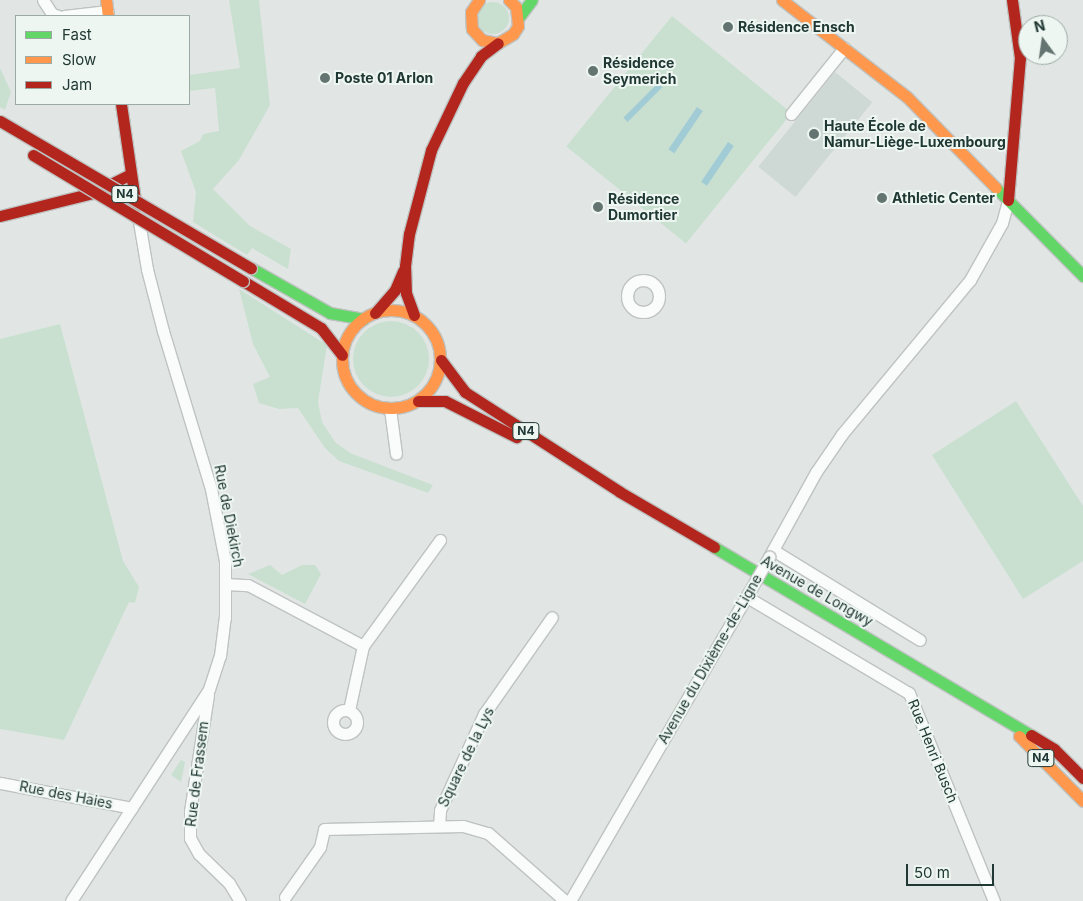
<!DOCTYPE html>
<meta charset="utf-8">
<style>
body{margin:0}
#map{position:relative;width:1083px;height:901px;overflow:hidden;background:#e1e6e4;font-family:Inter,sans-serif}
div>[style]{position:absolute}
[style*='--x']{left:calc(var(--x)*1px);top:calc(var(--y)*1px);width:calc(var(--w)*1px);rotate:calc(var(--a)*1deg)}
.built>*{inset:0;background:#ced8d4;transform-origin:0 0}
.green>*{inset:0;background:#c9e0d1;transform-origin:0 0}
.round{border-radius:50%}
.water>*{inset:0;background:#a1cbd5;transform-origin:0 0}
.roads{filter:drop-shadow(1px 0 #bec3c1) drop-shadow(-1px 0 #bec3c1) drop-shadow(0 1px #bec3c1) drop-shadow(0 -1px #bec3c1)}
.street>*{height:11px;margin:-5.5px;padding:0 5.5px;transform-origin:5.5px;border-radius:5.5px;background:#fafbfb}
.street>.ring{margin:-5.5px;padding:0;box-sizing:content-box;background:none;border:11px solid #fafbfb;border-radius:50%}
.fast>*{height:11px;margin:-5.5px;padding:0 5.5px;transform-origin:5.5px;border-radius:5.5px;background:#63d668}
.slow>*{height:11px;margin:-5.5px;padding:0 5.5px;transform-origin:5.5px;border-radius:5.5px;background:#ff974d}
.slow>.ring{margin:-5.5px;padding:0;box-sizing:content-box;background:none;border:11px solid #ff974d;border-radius:50%}
.jam>*{height:11px;margin:-5.5px;padding:0 5.5px;transform-origin:5.5px;border-radius:5.5px;background:#b3261e}
.bridges{filter:drop-shadow(1px 0 #bec3c1) drop-shadow(-1px 0 #bec3c1) drop-shadow(0 1px #bec3c1) drop-shadow(0 -1px #bec3c1)}
.street-bridge>*{height:11px;margin:-5.5px;padding:0 5.5px;transform-origin:5.5px;border-radius:5.5px;background:#fafbfb}
.jam-bridge>*{height:11px;margin:-5.5px;padding:0 5.5px;transform-origin:5.5px;border-radius:5.5px;background:#b3261e}
.dots>*{width:14px;height:14px;translate:-50% -50%;box-sizing:border-box;border:2px solid #eef6f2;border-radius:50%}
span{translate:-50% -50%;white-space:nowrap;text-align:center;line-height:1.15;-webkit-text-stroke:4px #eef6f2;paint-order:stroke}
.shield-label span{padding:1px 4px;background:#eef6f2;border:1px solid;border-radius:4px;-webkit-text-stroke-width:0}
.shield-label{font-size:12px;color:#203833;font-weight:700}
.poi-label{font-size:14px;color:#203833;font-weight:700}
.left{translate:0 -50%;text-align:left}
.street-label{font-size:14px;color:#203833}
.legend{position:absolute;left:15px;top:15px;width:175px;height:90px;box-sizing:border-box;background:#eef6f2;border:1px solid #9caaa6;margin:0;padding:6px 9px;list-style:none;font-size:15px;color:#203833}
.legend li{display:flex;align-items:center;gap:10px;height:25px}
.legend b{width:25px;border:1px solid #9caaa6}
.north{position:absolute;left:1018px;top:15px;width:50px;height:50px;box-sizing:border-box;background:#eef6f2;border:1px solid #9caaa6;border-radius:50%;rotate:346deg;font-size:14px;font-weight:700;line-height:20px;text-align:center;color:#203833}
.north::after{content:'';display:block;margin:auto;width:18px;height:22px;background:#647571;clip-path:polygon(50% 0,100% 100%,50% 72%,0 100%)}
.scale{position:absolute;left:906px;top:864px;width:88px;height:22px;box-sizing:border-box;border:2px solid #203833;border-top:0;padding-left:6px;font-size:15px;line-height:18px;white-space:nowrap;color:#203833;-webkit-text-stroke:4px #eef6f2;paint-order:stroke}
</style>
<div id="map">
<div class="built">
<i style="left:835px;top:72px;width:48px;height:122px;rotate:39deg"></i>
</div>
<div class="green">
<i style="clip-path:polygon(229px 0,259px 0,270px 105px,239px 160px,213px 189px,250px 226px,291px 249px,288px 269px,252px 248px,247px 255px,193px 222px,196px 192px,181px 151px,200px 141px,203px 134px,219px 131px,215px 88px,189px 91px,189px 75px,240px 68px)"></i>
<i class="round" style="left:477px;top:2px;width:32px;height:32px"></i>
<i style="left:672px;top:16px;width:154px;height:168px;rotate:39deg"></i>
<i style="clip-path:polygon(0 68px,11px 92px,5px 110px,0 107px)"></i>
<i style="clip-path:polygon(239px 289px,327px 345px,318px 402px,322px 422px,335px 442px,350px 453px,433px 485px,428px 493px,339px 461px,325px 448px,298px 408px,279px 409px,259px 403px,253px 384px,270px 377px,253px 344px)"></i>
<i class="round" style="left:353px;top:321px;width:76px;height:76px"></i>
<i style="clip-path:polygon(60px 324px,123px 561px,139px 587px,135px 603px,129px 602px,64px 740px,0 729px,0 339px)"></i>
<i style="clip-path:polygon(1016px 401px,1083px 506px,1083px 561px,1023px 599px,932px 455px)"></i>
<i style="clip-path:polygon(270px 565px,282px 575px,302px 565px,315px 565px,321px 574px,305px 604px,248px 574px)"></i>
<i style="clip-path:polygon(181px 760px,185px 762px,181px 782px,171px 775px)"></i>
</div>
<div class="water">
<i style="left:658px;top:83px;width:6px;height:49px;rotate:45deg"></i>
<i style="left:697px;top:107px;width:7px;height:51px;rotate:34deg"></i>
<i style="left:728px;top:142px;width:7px;height:48px;rotate:34deg"></i>
</div>
<div class="roads">
<div class="street">
<i style="--x:43;--y:0;--w:17;--a:57"></i>
<i style="--x:52;--y:14;--w:6;--a:18"></i>
<i style="--x:64;--y:16;--w:44;--a:-6.5"></i>
<i style="--x:791;--y:114;--w:85;--a:-51.2"></i>
<i class="ring" style="left:627px;top:280px;width:21px;height:21px"></i>
<i style="--x:390;--y:409;--w:45;--a:82.4"></i>
<i style="--x:773;--y:550;--w:172;--a:31.5"></i>
<i style="--x:769;--y:557;--w:97;--a:-61.1"></i>
<i style="--x:816;--y:472;--w:46;--a:-55.6"></i>
<i style="--x:842;--y:434;--w:200;--a:-50.3"></i>
<i style="--x:970;--y:280;--w:65;--a:-60.7"></i>
<i style="--x:1002;--y:223;--w:24;--a:-75"></i>
<i style="--x:226;--y:584;--w:22;--a:3"></i>
<i style="--x:248;--y:585;--w:130;--a:27.9"></i>
<i style="--x:747;--y:597;--w:188;--a:30.7"></i>
<i style="--x:909;--y:693;--w:225;--a:67.8"></i>
<i style="--x:208;--y:695;--w:117;--a:98.8"></i>
<i style="--x:190;--y:811;--w:27;--a:90"></i>
<i style="--x:190;--y:838;--w:18;--a:61"></i>
<i style="--x:199;--y:854;--w:42;--a:44"></i>
<i style="--x:229;--y:883;--w:21;--a:59"></i>
<i class="ring" style="left:333px;top:710px;width:13px;height:13px"></i>
<i style="--x:349;--y:710;--w:66;--a:-77.7"></i>
<i style="--x:363;--y:646;--w:131;--a:-54"></i>
<i style="--x:0;--y:783;--w:134;--a:10.7"></i>
<i style="--x:439;--y:826;--w:16;--a:-86"></i>
<i style="--x:440;--y:810;--w:106;--a:-65.4"></i>
<i style="--x:484;--y:714;--w:118;--a:-55"></i>
<i style="--x:285;--y:897;--w:61;--a:-55"></i>
<i style="--x:320;--y:847;--w:18;--a:-77"></i>
<i style="--x:324;--y:829;--w:139;--a:-1.2"></i>
<i style="--x:463;--y:826;--w:26;--a:16"></i>
<i style="--x:488;--y:833;--w:103;--a:41.4"></i>
<i style="--x:71;--y:901;--w:253;--a:-56.9"></i>
<i style="--x:209;--y:689;--w:35;--a:-72"></i>
<i style="--x:220;--y:656;--w:38;--a:-83"></i>
<i style="--x:225;--y:618;--w:57;--a:-90"></i>
<i style="--x:225;--y:561;--w:73;--a:-101"></i>
<i style="--x:211;--y:489;--w:165;--a:-106.9"></i>
<i style="--x:163;--y:331;--w:64;--a:-104.5"></i>
<i style="--x:147;--y:269;--w:54;--a:-99.6"></i>
<i style="--x:570;--y:901;--w:355;--a:-59.9"></i>
</div>
<div class="fast">
<i style="--x:519;--y:17;--w:21;--a:-53"></i>
<i style="--x:996;--y:188;--w:124;--a:45.3"></i>
<i style="--x:251;--y:268;--w:91;--a:29.7"></i>
<i style="--x:330;--y:313;--w:34;--a:10"></i>
<i style="--x:714;--y:547;--w:369;--a:30.7"></i>
</div>
<div class="slow">
<i style="--x:106;--y:0;--w:16;--a:83"></i>
<i style="--x:479;--y:0;--w:14;--a:124"></i>
<i style="--x:471;--y:12;--w:17;--a:87"></i>
<i style="--x:472;--y:29;--w:15;--a:48"></i>
<i style="--x:482;--y:40;--w:16;--a:11"></i>
<i style="--x:498;--y:43;--w:17;--a:-31"></i>
<i style="--x:513;--y:34;--w:9;--a:-58"></i>
<i style="--x:518;--y:26;--w:19;--a:-96"></i>
<i style="--x:516;--y:7;--w:10;--a:-135"></i>
<i style="--x:782;--y:0;--w:158;--a:37.8"></i>
<i style="--x:907;--y:97;--w:127;--a:45.6"></i>
<i class="ring" style="left:342px;top:310px;width:87px;height:87px"></i>
<i style="--x:1019;--y:736;--w:91;--a:45.4"></i>
</div>
<div class="jam">
<i style="--x:121;--y:104;--w:104;--a:81.7"></i>
<i style="--x:136;--y:207;--w:3;--a:-162"></i>
<i style="--x:1008;--y:200;--w:143;--a:-85.2"></i>
<i style="--x:1020;--y:58;--w:59;--a:-97.9"></i>
<i style="--x:0;--y:216;--w:96;--a:-13.9"></i>
<i style="--x:93;--y:193;--w:42;--a:-26.6"></i>
<i style="--x:243;--y:281;--w:91;--a:31.1"></i>
<i style="--x:321;--y:328;--w:34;--a:52"></i>
<i style="--x:375;--y:313;--w:30;--a:-49"></i>
<i style="--x:395;--y:290;--w:21;--a:-67"></i>
<i style="--x:414;--y:315;--w:23;--a:-110"></i>
<i style="--x:406;--y:293;--w:27;--a:-92"></i>
<i style="--x:405;--y:266;--w:32;--a:-83"></i>
<i style="--x:409;--y:234;--w:87;--a:-75.3"></i>
<i style="--x:431;--y:150;--w:74;--a:-64.5"></i>
<i style="--x:463;--y:83;--w:32;--a:-56"></i>
<i style="--x:481;--y:56;--w:21;--a:-37"></i>
<i style="--x:441;--y:360;--w:40;--a:53"></i>
<i style="--x:465;--y:392;--w:184;--a:32.8"></i>
<i style="--x:620;--y:492;--w:109;--a:30.3"></i>
<i style="--x:418;--y:401;--w:27;--a:0"></i>
<i style="--x:445;--y:401;--w:80;--a:26.9"></i>
<i style="--x:1031;--y:735;--w:27;--a:31"></i>
<i style="--x:1054;--y:749;--w:41;--a:45"></i>
</div>
</div>
<div class="bridges">
<div class="street-bridge">
<i style="--x:748;--y:594;--w:43;--a:-60.4"></i>
</div>
<div class="jam-bridge">
<i style="--x:0;--y:121;--w:291;--a:30.4"></i>
<i style="--x:33;--y:155;--w:245;--a:31"></i>
</div>
</div>
<div class="dots">
<i style="left:728px;top:27px;background:#647571"></i>
<i style="left:593px;top:71px;background:#647571"></i>
<i style="left:325px;top:78px;background:#647571"></i>
<i style="left:814px;top:134px;background:#647571"></i>
<i style="left:882px;top:198px;background:#647571"></i>
<i style="left:598px;top:207px;background:#647571"></i>
</div>
<div class="shield-label">
<span style="left:125px;top:194px">N4</span>
<span style="left:526px;top:431px">N4</span>
<span style="left:1041px;top:758px">N4</span>
</div>
<div class="poi-label">
<span class="left" style="left:738px;top:27px">Résidence Ensch</span>
<span class="left" style="left:603px;top:71px">Résidence<br>Seymerich</span>
<span class="left" style="left:335px;top:78px">Poste 01 Arlon</span>
<span class="left" style="left:824px;top:134px">Haute École de<br>Namur-Liège-Luxembourg</span>
<span class="left" style="left:892px;top:198px">Athletic Center</span>
<span class="left" style="left:608px;top:207px">Résidence<br>Dumortier</span>
</div>
<div class="street-label">
<span style="left:229px;top:516px;rotate:79deg">Rue de Diekirch</span>
<span style="left:817px;top:591px;rotate:30deg">Avenue de Longwy</span>
<span style="left:710px;top:659px;rotate:-60deg">Avenue du Dixième-de-Ligne</span>
<span style="left:933px;top:751px;rotate:68deg">Rue Henri Busch</span>
<span style="left:466px;top:757px;rotate:-64deg">Square de la Lys</span>
<span style="left:197px;top:774px;rotate:-83deg">Rue de Frassem</span>
<span style="left:66px;top:795px;rotate:11deg">Rue des Haies</span>
</div>
<ul class="legend">
<li><b style="height:6px;background:#63d668"></b>Fast</li>
<li><b style="height:6px;background:#ff974d"></b>Slow</li>
<li><b style="height:6px;background:#b3261e"></b>Jam</li>
</ul>
<div class="north">N</div>
<div class="scale">50 m</div>
</div>
